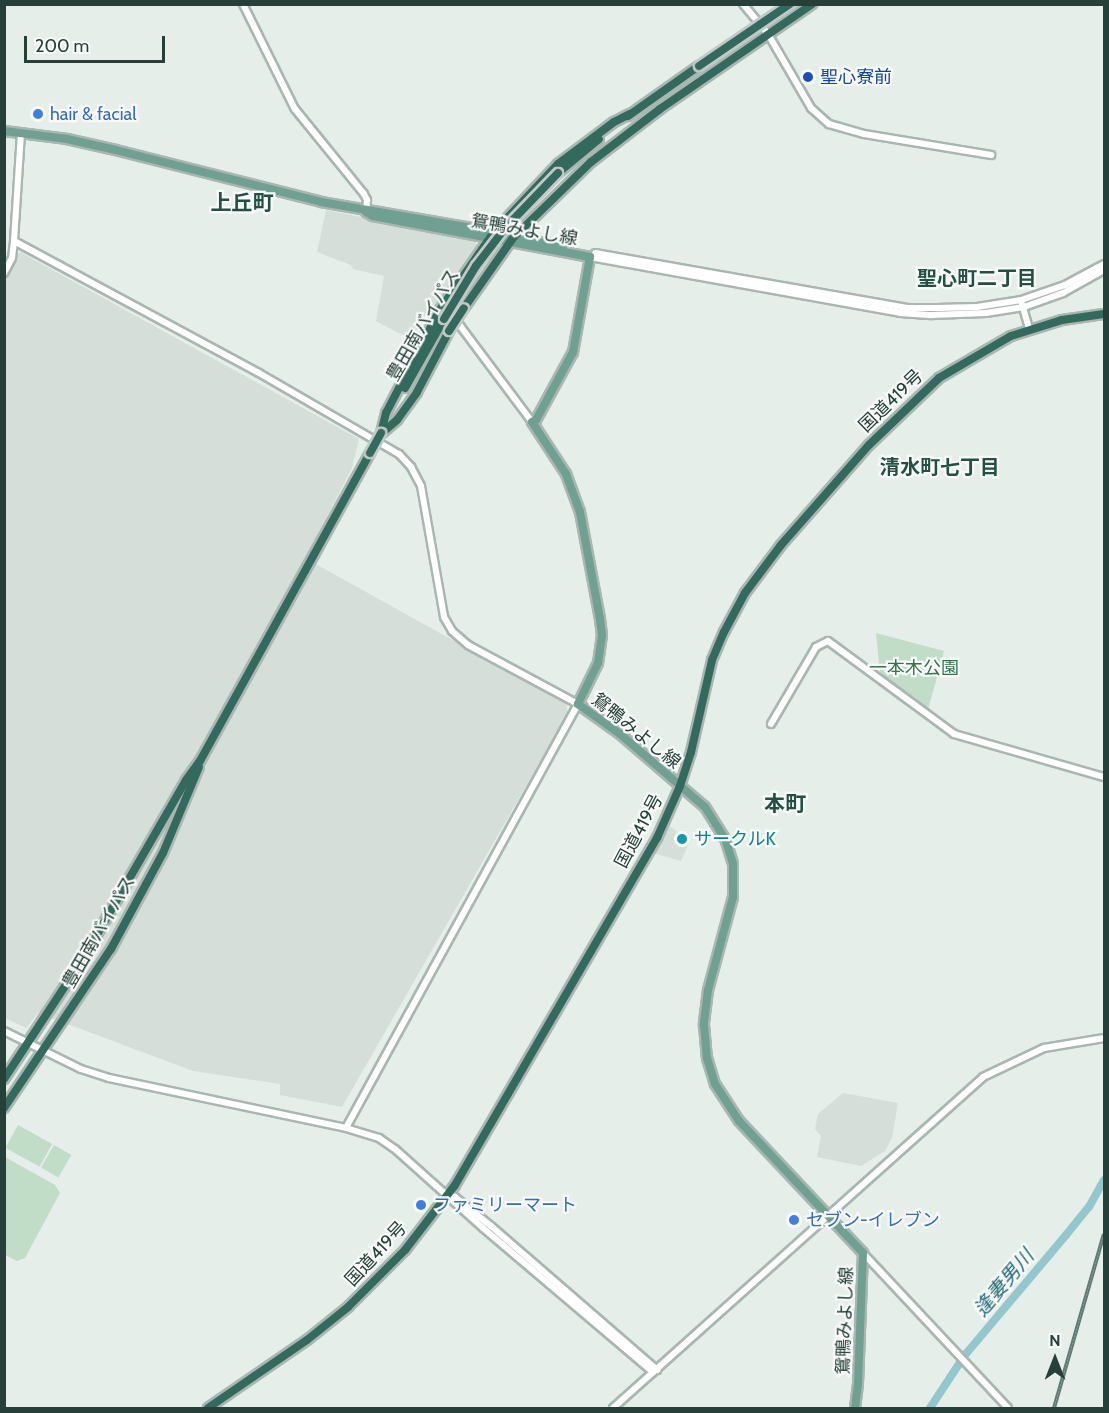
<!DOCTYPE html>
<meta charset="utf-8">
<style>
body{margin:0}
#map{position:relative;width:1109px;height:1413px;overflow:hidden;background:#e6eeea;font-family:Cabin,"Noto Sans JP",sans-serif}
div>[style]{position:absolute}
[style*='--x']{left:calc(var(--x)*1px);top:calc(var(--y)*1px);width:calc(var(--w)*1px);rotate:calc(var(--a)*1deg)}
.built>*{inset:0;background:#d5ded9}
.green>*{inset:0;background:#c1ddc8;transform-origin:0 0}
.river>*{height:8px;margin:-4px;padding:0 4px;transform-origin:4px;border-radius:4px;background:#94c6ce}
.roads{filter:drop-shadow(2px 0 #a9b6b1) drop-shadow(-2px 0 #a9b6b1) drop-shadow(0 2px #a9b6b1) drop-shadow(0 -2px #a9b6b1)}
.minor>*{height:6px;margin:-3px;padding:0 3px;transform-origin:3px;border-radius:3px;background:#fff}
.major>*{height:8px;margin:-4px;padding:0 4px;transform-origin:4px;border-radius:4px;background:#6fa092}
.highway>*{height:8px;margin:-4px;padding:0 4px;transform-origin:4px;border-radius:4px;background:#34695d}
.rail>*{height:4px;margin-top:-2px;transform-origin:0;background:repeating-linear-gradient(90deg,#f7faf9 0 4.5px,#617a73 0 9px);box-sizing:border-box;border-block:2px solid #617a73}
.bridges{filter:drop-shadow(2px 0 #c2c9c7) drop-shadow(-2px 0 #c2c9c7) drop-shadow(0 2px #c2c9c7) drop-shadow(0 -2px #c2c9c7)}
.highway-bridge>*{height:8px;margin:-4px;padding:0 4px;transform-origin:4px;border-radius:4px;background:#34695d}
.dots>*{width:16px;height:16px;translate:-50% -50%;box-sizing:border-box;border:3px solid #f7faf9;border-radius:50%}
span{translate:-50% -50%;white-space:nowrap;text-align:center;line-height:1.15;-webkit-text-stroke:4.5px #f7faf9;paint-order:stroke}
.transit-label{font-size:18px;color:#164399}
.left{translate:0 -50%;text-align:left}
.shop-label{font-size:18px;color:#366cbe}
.street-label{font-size:18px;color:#263f38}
.park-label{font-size:18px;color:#34734b}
.culture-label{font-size:18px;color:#0d838f}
.neighbourhood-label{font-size:20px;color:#245044;font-weight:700}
.water-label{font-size:20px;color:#256a77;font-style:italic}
.quarter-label{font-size:21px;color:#245044;font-weight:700}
.frame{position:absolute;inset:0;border:6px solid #263f38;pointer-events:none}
.north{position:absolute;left:1025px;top:1329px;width:60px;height:60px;-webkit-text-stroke:4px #f7faf9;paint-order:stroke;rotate:0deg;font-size:16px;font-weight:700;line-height:24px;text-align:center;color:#263f38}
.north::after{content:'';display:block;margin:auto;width:21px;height:27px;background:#263f38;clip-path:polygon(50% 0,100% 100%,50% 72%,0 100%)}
.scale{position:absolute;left:24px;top:36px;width:141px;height:27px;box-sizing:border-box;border:3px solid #263f38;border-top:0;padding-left:8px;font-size:18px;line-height:21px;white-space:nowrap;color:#263f38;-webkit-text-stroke:4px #f7faf9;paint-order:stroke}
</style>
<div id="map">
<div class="built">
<i style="clip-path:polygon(326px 210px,475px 240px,478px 249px,410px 339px,376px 321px,384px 276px,353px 269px,351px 265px,317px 252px)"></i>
<i style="clip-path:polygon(20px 252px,359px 439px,352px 468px,305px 558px,566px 703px,568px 713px,342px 1107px,280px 1095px,280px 1084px,193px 1071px,38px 1013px,26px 1028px,5px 1018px,4px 280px)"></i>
<i style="clip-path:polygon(668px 825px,690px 841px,681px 861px,653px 853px)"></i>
<i style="clip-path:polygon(843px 1093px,898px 1103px,892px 1138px,885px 1151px,861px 1166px,817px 1157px,821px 1136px,815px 1129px,818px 1114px)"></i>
</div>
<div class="green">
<i style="clip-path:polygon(876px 633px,944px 651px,928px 710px,880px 673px)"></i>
<i style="left:18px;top:1125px;width:39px;height:26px;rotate:29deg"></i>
<i style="left:54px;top:1145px;width:20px;height:26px;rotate:30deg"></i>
<i style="clip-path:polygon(5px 1157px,55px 1185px,60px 1193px,25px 1258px,17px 1261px,5px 1255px)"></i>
</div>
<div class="river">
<i style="--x:930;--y:1408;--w:64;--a:-56.6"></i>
<i style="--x:965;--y:1355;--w:157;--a:-49.9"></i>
<i style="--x:1066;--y:1235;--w:36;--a:-51"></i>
<i style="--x:1089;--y:1207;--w:31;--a:-61"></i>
</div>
<div class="roads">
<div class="minor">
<i style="--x:243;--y:4;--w:117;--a:63.7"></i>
<i style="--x:295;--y:109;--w:109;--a:50.9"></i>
<i style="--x:364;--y:194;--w:7;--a:63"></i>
<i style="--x:367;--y:200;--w:12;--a:95"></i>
<i style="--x:743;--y:4;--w:39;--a:50"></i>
<i style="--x:768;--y:34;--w:86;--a:59.8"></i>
<i style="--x:811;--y:108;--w:24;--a:42"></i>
<i style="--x:829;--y:124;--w:36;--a:16"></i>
<i style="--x:864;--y:134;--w:129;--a:9.4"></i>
<i style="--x:14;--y:241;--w:278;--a:28.3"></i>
<i style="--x:259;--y:373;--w:162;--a:30.1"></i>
<i style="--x:399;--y:454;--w:18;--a:47"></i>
<i style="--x:411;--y:467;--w:21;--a:62"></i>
<i style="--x:421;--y:486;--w:133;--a:80"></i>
<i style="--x:444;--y:617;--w:16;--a:60"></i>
<i style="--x:452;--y:631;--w:21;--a:41"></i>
<i style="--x:468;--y:645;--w:125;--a:28.2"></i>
<i style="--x:578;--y:704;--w:483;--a:118.7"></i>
<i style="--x:595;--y:253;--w:317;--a:10"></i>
<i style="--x:907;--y:308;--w:30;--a:0"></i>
<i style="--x:937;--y:308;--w:40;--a:-1.4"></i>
<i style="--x:977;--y:307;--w:45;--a:-9"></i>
<i style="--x:1021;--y:300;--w:46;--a:-18.8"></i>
<i style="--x:1065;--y:285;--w:44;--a:-28.3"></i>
<i style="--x:590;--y:257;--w:315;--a:10.2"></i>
<i style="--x:900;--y:313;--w:32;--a:4"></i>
<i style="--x:932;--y:315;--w:54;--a:-2.1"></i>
<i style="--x:986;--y:313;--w:38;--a:-9"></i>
<i style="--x:1024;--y:307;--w:41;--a:-19.7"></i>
<i style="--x:1063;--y:293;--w:47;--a:-29.3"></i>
<i style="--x:4;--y:273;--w:17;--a:-62"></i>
<i style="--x:12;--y:258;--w:17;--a:-83"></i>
<i style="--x:14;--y:241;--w:109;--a:-86.3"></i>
<i style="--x:458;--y:304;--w:14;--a:107"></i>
<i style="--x:454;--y:317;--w:12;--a:55"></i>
<i style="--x:461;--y:327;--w:119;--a:53.2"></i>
<i style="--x:1022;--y:304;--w:26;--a:74"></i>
<i style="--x:771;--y:724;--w:89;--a:-59.7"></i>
<i style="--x:816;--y:647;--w:13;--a:-27"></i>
<i style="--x:828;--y:641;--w:157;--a:36.4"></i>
<i style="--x:954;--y:734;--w:156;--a:16"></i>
<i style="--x:4;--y:1031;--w:86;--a:26.3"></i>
<i style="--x:81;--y:1069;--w:29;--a:18"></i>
<i style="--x:109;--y:1078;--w:242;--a:11.9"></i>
<i style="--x:346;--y:1128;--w:34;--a:17"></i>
<i style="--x:379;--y:1138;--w:19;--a:35"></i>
<i style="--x:395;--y:1149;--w:118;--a:41.9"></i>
<i style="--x:483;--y:1228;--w:223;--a:40.3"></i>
<i style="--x:447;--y:1195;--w:8;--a:14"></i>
<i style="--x:455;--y:1197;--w:46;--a:38.9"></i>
<i style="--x:491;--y:1226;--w:220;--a:40.9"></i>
<i style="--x:863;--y:1253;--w:212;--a:46.9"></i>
<i style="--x:613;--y:1408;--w:496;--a:-41.8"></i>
<i style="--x:983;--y:1077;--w:68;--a:-25.4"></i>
<i style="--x:1044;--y:1048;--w:61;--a:-9.5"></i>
</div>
<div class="major">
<i style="--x:4;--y:131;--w:64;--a:7.2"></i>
<i style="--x:67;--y:139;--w:50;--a:12.7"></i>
<i style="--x:116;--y:150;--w:211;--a:14.2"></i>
<i style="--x:321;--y:202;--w:176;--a:9.8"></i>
<i style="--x:494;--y:232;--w:71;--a:12.3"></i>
<i style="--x:366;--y:212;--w:8;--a:30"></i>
<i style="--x:373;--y:216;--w:221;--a:10.7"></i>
<i style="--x:590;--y:257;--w:97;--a:100.1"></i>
<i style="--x:573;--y:352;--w:77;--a:118.6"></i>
<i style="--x:536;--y:420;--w:4;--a:153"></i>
<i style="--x:532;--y:422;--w:62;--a:56.8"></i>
<i style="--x:566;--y:474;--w:40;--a:69.8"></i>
<i style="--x:580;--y:512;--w:109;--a:79.4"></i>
<i style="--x:600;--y:619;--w:16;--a:83"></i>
<i style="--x:602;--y:635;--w:28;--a:98"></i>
<i style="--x:598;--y:663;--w:46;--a:116"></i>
<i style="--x:578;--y:704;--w:52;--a:35.5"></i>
<i style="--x:620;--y:734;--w:112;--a:40.7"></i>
<i style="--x:705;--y:807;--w:40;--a:58"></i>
<i style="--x:726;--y:841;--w:24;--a:73"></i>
<i style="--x:733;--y:864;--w:33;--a:90"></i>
<i style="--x:733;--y:897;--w:96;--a:105"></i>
<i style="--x:708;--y:990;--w:35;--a:97"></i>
<i style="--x:704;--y:1025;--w:33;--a:85"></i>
<i style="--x:707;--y:1058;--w:27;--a:73"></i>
<i style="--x:715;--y:1084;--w:44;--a:57"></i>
<i style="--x:739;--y:1121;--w:181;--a:46.8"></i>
<i style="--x:863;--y:1253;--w:131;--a:92.2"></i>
<i style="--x:858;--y:1384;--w:24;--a:97"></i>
</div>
<div class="highway">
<i style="--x:628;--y:116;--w:87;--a:-35.2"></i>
<i style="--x:558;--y:173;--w:53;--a:-39.7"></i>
<i style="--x:464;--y:308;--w:85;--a:-55"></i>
<i style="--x:513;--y:238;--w:109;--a:-44.3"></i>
<i style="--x:591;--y:162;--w:87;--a:-37.5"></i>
<i style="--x:660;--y:109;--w:185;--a:-34.6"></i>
<i style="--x:405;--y:388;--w:79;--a:-60.5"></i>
<i style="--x:381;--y:433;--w:21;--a:-76"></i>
<i style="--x:386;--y:413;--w:115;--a:-62.5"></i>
<i style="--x:439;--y:311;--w:96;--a:-55.2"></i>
<i style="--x:494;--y:232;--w:93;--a:-46.7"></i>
<i style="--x:558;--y:164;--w:70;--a:-36.9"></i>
<i style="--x:614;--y:122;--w:18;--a:-27"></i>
<i style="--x:382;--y:433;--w:20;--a:-41"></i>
<i style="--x:397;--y:420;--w:34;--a:-54"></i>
<i style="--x:417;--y:392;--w:69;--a:-62.3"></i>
<i style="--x:4;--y:1079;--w:146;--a:-56.7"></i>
<i style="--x:84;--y:957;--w:204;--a:-60"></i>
<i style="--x:186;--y:780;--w:24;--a:-54"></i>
<i style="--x:200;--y:761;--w:352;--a:-61.1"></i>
<i style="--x:4;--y:1108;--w:192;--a:-56.1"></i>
<i style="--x:111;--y:949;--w:109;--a:-61.6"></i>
<i style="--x:163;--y:853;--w:93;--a:-67.3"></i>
<i style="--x:208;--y:1408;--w:120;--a:-34.5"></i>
<i style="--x:307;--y:1340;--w:53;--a:-38.8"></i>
<i style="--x:348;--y:1307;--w:81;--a:-45"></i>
<i style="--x:405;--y:1250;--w:82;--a:-52.4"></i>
<i style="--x:455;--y:1185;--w:402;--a:-59.8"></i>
<i style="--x:657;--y:838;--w:57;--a:-66.1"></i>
<i style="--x:680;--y:786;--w:36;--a:-72"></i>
<i style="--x:691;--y:752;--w:94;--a:-77.1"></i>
<i style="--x:712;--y:660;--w:30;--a:-67"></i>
<i style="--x:724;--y:632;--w:44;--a:-61.7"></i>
<i style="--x:745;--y:593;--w:60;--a:-53.1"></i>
<i style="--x:781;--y:545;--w:133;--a:-48.7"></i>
<i style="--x:869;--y:445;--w:97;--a:-43.7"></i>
<i style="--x:939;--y:378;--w:83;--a:-30.3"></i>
<i style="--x:1011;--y:336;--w:53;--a:-17.4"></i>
<i style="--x:1062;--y:320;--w:42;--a:-8.1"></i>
</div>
</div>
<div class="rail">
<i style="--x:1054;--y:1408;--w:181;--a:-74"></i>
</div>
<div class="bridges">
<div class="highway-bridge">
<i style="--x:699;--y:66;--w:110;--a:-34.3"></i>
<i style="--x:444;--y:319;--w:62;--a:-58.9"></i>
<i style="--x:476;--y:266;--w:49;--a:-52.4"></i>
<i style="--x:506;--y:227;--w:75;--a:-46.1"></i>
<i style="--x:449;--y:331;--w:27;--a:-57"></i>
<i style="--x:370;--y:453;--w:23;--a:-61"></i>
</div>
</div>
<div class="dots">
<i style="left:808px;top:77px;background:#1a4fb4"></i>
<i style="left:38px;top:114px;background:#3f7fe0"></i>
<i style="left:682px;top:839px;background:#0f9aa8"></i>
<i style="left:421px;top:1205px;background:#3f7fe0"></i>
<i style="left:794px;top:1220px;background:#3f7fe0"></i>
</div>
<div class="transit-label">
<span class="left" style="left:820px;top:77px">聖心寮前</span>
</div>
<div class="shop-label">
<span class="left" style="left:50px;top:114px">hair &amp; facial</span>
<span class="left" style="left:433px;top:1205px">ファミリーマート</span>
<span class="left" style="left:806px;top:1220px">セブン-イレブン</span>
</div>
<div class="street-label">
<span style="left:524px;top:230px;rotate:10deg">鴛鴨みよし線</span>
<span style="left:423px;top:325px;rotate:-60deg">豊田南バイパス</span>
<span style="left:891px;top:401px;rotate:-44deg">国道419号</span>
<span style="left:636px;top:731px;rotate:39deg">鴛鴨みよし線</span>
<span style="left:639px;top:831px;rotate:-62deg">国道419号</span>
<span style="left:99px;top:932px;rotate:-60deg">豊田南バイパス</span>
<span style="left:376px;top:1254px;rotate:-47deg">国道419号</span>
<span style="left:845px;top:1321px;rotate:-88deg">鴛鴨みよし線</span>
</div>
<div class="park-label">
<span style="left:914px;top:668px">一本木公園</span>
</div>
<div class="culture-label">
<span class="left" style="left:694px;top:839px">サークルK</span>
</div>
<div class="neighbourhood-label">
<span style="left:977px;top:278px">聖心町二丁目</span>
<span style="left:940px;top:467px">清水町七丁目</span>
</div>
<div class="water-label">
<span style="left:1004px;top:1283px;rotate:-50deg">逢妻男川</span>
</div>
<div class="quarter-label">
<span style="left:242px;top:203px">上丘町</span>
<span style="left:785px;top:804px">本町</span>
</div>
<div class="frame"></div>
<div class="north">N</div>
<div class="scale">200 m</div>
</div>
